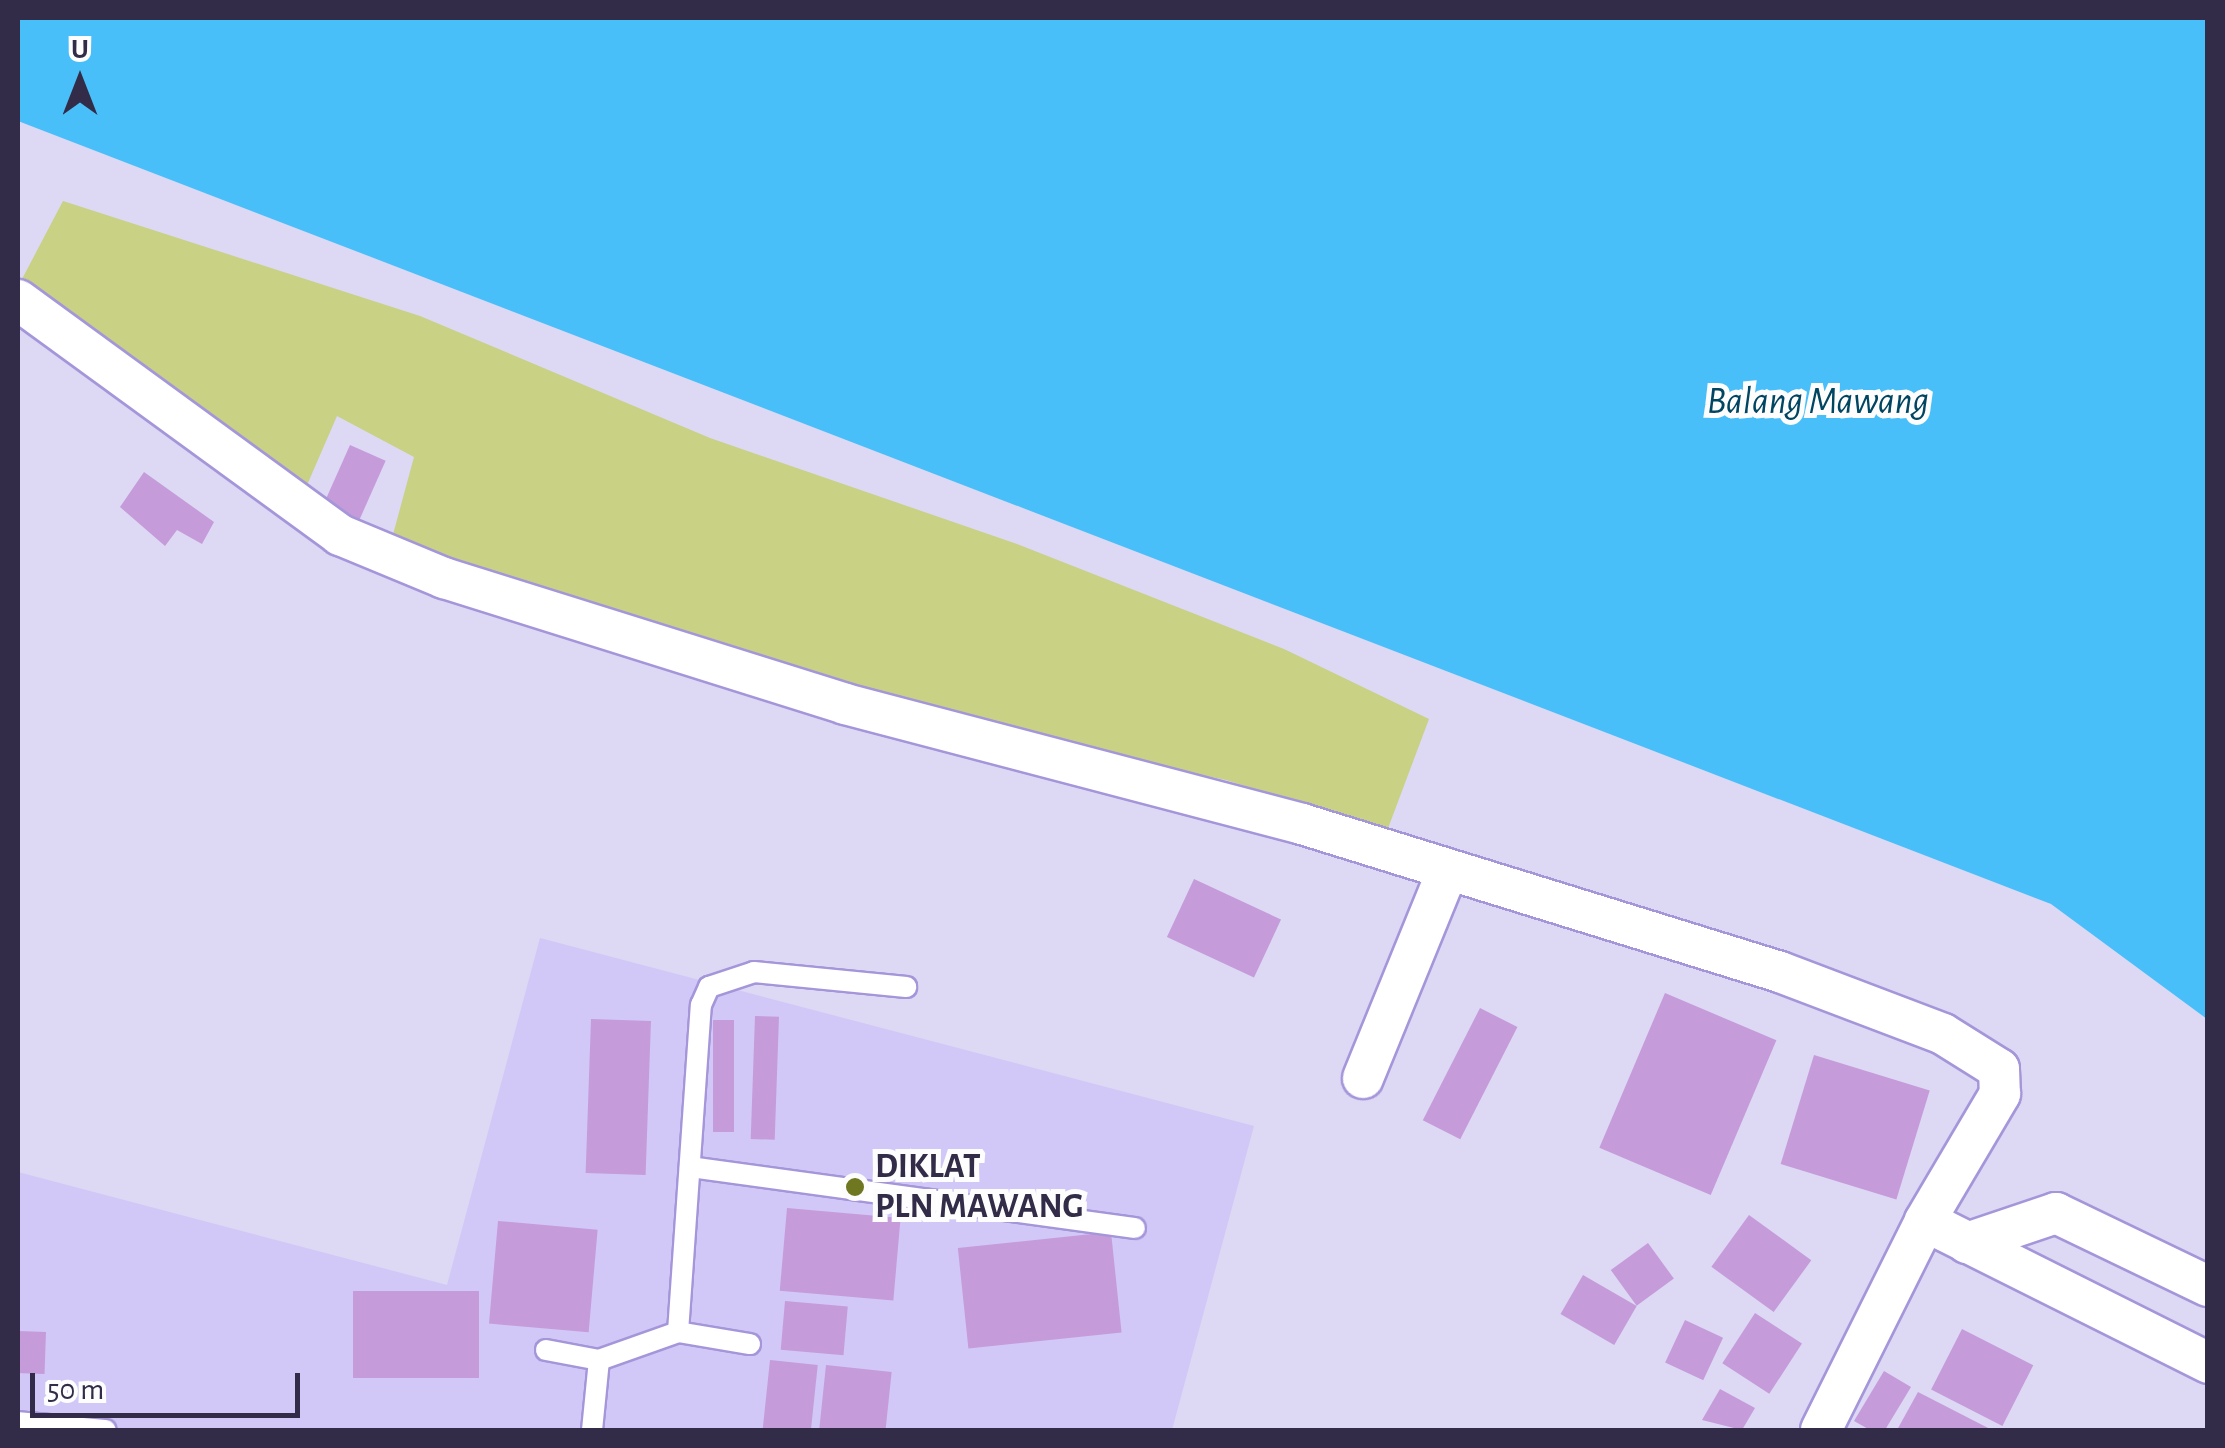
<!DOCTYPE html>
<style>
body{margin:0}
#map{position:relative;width:2225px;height:1448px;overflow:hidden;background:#ddd8f4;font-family:"Alegreya Sans",sans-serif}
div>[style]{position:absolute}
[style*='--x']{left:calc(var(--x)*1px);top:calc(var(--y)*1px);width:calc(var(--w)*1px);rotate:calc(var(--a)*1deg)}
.built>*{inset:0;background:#d1c8f7}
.green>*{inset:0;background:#c8d184}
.water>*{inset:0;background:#49bffa}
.building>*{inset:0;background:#c59bda;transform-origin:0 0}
.roads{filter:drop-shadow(2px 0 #a596da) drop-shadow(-2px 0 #a596da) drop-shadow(0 2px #a596da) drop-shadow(0 -2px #a596da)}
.service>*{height:20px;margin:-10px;padding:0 10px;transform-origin:10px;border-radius:10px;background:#fff}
.minor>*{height:40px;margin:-20px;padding:0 20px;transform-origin:20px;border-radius:20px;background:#fff}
.dots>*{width:28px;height:28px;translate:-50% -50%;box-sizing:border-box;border:5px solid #fdfdfd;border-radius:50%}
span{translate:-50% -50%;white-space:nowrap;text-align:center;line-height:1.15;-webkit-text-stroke:10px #fdfdfd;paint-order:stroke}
.poi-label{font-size:35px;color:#332c48;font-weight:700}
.left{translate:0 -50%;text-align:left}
.water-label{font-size:38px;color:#004562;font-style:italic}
.frame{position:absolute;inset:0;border:20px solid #332c48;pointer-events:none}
.north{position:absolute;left:30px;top:30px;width:100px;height:100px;-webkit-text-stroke:8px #fdfdfd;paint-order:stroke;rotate:0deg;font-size:28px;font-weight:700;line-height:40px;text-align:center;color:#332c48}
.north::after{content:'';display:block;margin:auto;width:35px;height:45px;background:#332c48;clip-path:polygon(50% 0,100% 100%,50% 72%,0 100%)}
.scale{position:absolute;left:30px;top:1373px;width:270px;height:45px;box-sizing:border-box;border:5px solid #332c48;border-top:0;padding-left:12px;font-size:30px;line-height:35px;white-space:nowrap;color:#332c48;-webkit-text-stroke:8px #fdfdfd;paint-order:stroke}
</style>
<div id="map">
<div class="built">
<i style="clip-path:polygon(540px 938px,1254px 1126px,1172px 1430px,18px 1430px,18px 1172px,447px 1285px)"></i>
</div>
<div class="green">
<i style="clip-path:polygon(63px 201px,420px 316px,710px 438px,1017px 544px,1284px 649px,1429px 719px,1387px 831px,1226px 780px,981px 729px,388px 553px,414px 457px,337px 416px,304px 492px,21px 281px)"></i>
</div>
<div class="water">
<i style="clip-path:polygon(18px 18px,2207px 18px,2207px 1019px,2051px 904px,18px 121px)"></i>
</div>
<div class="building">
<i style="left:350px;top:445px;width:39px;height:72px;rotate:24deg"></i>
<i style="clip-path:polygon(144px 472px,214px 522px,202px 544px,177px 530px,165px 546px,120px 507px)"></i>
<i style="left:1194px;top:879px;width:96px;height:64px;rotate:25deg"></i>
<i style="left:1665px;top:993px;width:121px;height:168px;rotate:23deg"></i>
<i style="left:1480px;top:1008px;width:42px;height:126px;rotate:27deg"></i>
<i style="left:755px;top:1016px;width:24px;height:123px;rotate:2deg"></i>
<i style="left:591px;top:1019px;width:60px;height:154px;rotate:2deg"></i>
<i style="left:713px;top:1020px;width:21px;height:112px"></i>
<i style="left:1814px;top:1055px;width:121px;height:114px;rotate:17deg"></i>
<i style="left:787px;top:1208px;width:114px;height:83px;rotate:5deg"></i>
<i style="left:1749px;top:1215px;width:77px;height:64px;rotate:36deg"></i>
<i style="left:498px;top:1221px;width:100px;height:103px;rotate:5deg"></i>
<i style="left:1111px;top:1232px;width:101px;height:154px;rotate:84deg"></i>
<i style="left:1648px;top:1243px;width:44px;height:46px;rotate:54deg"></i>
<i style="left:1583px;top:1275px;width:62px;height:45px;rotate:30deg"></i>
<i style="left:353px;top:1291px;width:126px;height:87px"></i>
<i style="left:785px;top:1301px;width:63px;height:49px;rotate:5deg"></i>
<i style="left:1755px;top:1313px;width:56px;height:60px;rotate:33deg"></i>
<i style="left:1685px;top:1320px;width:42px;height:47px;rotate:25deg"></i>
<i style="left:1962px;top:1329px;width:80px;height:68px;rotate:27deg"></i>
<i style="left:18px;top:1331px;width:28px;height:42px;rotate:2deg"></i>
<i style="left:770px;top:1360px;width:48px;height:70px;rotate:6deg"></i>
<i style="left:826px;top:1365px;width:66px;height:65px;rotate:6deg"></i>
<i style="clip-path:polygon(1884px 1371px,1911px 1387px,1885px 1430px,1870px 1430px,1854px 1421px)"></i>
<i style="clip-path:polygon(1720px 1389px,1755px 1408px,1742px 1430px,1702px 1420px)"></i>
<i style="clip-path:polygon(1918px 1392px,1992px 1430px,1897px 1430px)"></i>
</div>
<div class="roads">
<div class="service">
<i style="--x:690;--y:1167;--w:449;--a:7.8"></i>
<i style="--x:678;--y:1332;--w:328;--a:-86"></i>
<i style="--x:701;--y:1005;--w:20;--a:-66"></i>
<i style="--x:709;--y:987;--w:47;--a:-18.4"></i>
<i style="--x:754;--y:972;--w:153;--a:5.6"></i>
<i style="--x:546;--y:1350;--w:54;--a:10.7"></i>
<i style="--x:599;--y:1360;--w:70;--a:95.7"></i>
<i style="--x:599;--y:1360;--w:84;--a:-19.5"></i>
<i style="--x:678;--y:1332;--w:73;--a:9.5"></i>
<i style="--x:18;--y:1422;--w:88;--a:5.2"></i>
</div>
<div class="minor">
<i style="--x:18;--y:300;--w:399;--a:36.1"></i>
<i style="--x:340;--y:535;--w:113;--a:22.5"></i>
<i style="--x:444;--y:578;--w:420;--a:17.4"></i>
<i style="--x:845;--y:704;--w:472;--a:14.7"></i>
<i style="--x:1302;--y:824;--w:500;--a:17.2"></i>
<i style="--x:1780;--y:972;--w:174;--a:20.8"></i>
<i style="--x:1943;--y:1034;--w:66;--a:32"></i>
<i style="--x:1999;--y:1069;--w:25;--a:88"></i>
<i style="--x:2000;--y:1094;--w:147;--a:120.6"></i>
<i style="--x:1925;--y:1221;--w:317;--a:26.6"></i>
<i style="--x:1363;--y:1078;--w:225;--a:-67.8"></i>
<i style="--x:1967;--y:1243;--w:94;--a:-18.6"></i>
<i style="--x:2056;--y:1213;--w:169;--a:25.7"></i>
<i style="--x:1821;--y:1430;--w:233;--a:-63.5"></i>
</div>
</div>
<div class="dots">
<i style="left:855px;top:1187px;background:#707721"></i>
</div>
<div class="poi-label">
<span class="left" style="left:875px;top:1187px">DIKLAT<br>PLN MAWANG</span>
</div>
<div class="water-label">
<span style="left:1818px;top:403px">Balang Mawang</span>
</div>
<div class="frame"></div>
<div class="north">U</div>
<div class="scale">50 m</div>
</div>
